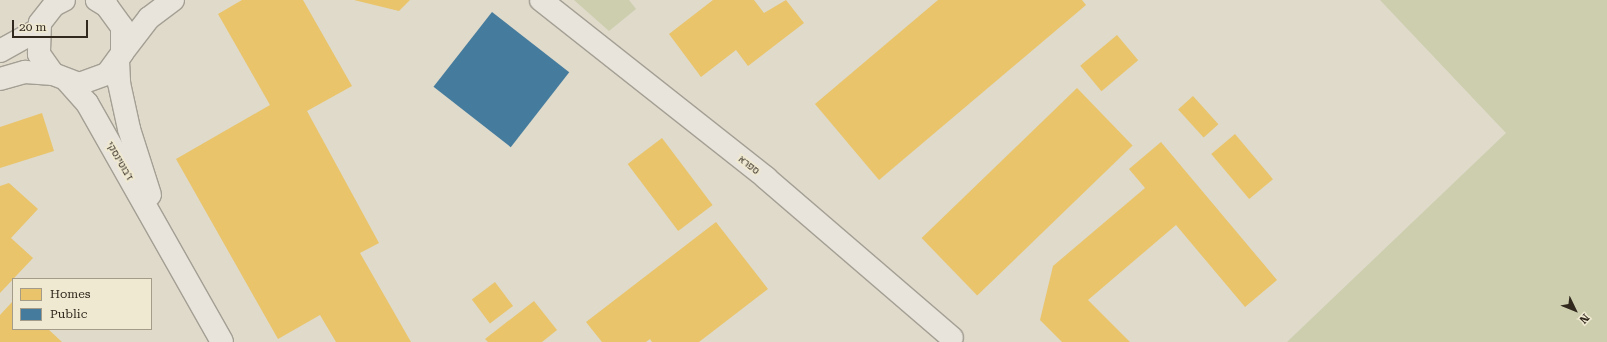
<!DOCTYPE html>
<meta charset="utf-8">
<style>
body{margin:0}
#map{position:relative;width:1607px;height:342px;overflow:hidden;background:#dfdaca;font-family:"Roboto Serif",Heebo,serif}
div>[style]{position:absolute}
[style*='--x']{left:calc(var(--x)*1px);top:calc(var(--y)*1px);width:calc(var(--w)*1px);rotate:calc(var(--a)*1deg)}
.green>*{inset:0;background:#ccceae}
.homes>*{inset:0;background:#e9c46a;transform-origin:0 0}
.public>*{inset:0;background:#457b9d;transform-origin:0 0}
.roads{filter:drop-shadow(1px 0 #a49f94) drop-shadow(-1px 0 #a49f94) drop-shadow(0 1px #a49f94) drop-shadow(0 -1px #a49f94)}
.street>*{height:22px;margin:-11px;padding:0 11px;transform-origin:11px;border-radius:11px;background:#e8e4db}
.secondary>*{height:22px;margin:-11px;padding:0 11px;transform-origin:11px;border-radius:11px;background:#e8e4db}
span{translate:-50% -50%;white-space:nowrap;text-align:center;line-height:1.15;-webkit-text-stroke:4px #f0e9d1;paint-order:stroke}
.street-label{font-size:10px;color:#31281e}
.legend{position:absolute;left:12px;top:278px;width:140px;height:52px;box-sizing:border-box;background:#f0e9d1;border:1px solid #a49c89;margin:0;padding:5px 7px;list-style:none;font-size:12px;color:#31281e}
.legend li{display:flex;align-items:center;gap:8px;height:20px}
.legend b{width:20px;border:1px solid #a49c89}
.north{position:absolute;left:1555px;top:290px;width:40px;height:40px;-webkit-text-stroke:3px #f0e9d1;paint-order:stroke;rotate:133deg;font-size:11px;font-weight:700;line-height:16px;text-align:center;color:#31281e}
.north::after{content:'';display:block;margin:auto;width:14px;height:18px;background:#31281e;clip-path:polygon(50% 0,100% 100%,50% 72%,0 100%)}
.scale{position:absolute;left:12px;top:20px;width:76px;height:18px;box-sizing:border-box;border:2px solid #31281e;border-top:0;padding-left:5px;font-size:12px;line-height:14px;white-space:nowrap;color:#31281e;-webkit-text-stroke:3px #f0e9d1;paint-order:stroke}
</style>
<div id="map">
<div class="green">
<i style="clip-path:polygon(574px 0,629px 0,636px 9px,609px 31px)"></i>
<i style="clip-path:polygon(1380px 0,1607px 0,1607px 342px,1287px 342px,1506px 133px)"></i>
</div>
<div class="homes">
<i style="clip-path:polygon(242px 0,303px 0,352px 86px,307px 111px,379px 243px,360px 253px,411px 342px,336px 342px,320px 315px,278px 339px,176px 159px,270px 105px,218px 14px)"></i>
<i style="clip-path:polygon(354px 0,410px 0,399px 11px)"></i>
<i style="clip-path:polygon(713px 0,754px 0,764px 13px,786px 0,804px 23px,748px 66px,736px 50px,701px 77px,669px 34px)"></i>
<i style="clip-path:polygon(938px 0,1082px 0,1086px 5px,879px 180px,815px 104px)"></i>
<i style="left:1117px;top:35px;width:33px;height:48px;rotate:50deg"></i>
<i style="left:1077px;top:88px;width:80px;height:216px;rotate:46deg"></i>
<i style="left:1193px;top:96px;width:38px;height:20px;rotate:48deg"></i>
<i style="clip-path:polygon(42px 113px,54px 151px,0 168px,0 127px)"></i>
<i style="left:1235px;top:134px;width:59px;height:31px;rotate:50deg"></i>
<i style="left:662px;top:138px;width:84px;height:43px;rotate:53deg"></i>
<i style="clip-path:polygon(1161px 142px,1277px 280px,1245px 307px,1176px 225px,1088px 300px,1130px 342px,1062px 342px,1040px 320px,1053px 266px,1145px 188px,1129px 169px)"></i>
<i style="clip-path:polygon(9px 183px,38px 209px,11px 238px,33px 258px,0 293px,0 186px)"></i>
<i style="clip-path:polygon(716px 222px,768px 289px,699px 342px,652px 342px,650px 339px,646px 342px,602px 342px,586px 322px)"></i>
<i style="left:495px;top:282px;width:30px;height:29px;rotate:53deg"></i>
<i style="clip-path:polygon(13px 301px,13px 329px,48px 329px,62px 342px,0 342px,0 315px)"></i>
<i style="clip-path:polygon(534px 301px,557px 330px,542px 342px,488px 342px,485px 339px)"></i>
</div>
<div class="public">
<i style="left:492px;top:12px;width:98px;height:95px;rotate:38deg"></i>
</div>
<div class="roads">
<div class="street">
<i style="--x:541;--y:0;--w:287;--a:38.3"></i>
<i style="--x:766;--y:178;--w:245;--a:40.7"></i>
</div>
<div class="secondary">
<i style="--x:64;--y:0;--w:11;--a:153"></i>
<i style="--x:54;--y:5;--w:23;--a:128"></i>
<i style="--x:40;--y:23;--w:31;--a:92"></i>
<i style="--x:39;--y:54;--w:24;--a:55"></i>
<i style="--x:53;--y:74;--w:28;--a:21"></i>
<i style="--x:79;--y:84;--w:30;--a:-20"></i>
<i style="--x:107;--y:74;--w:26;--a:-54"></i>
<i style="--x:122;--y:53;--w:26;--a:-90"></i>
<i style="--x:122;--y:27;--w:26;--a:-126"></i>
<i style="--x:107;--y:6;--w:12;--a:-149"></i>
<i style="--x:0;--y:51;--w:43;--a:-28.9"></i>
<i style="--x:122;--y:53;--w:44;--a:-52.4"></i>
<i style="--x:149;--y:18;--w:30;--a:-37"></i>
<i style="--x:118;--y:61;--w:22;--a:87"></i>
<i style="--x:119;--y:83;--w:47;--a:77.7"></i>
<i style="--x:129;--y:129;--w:69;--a:72.3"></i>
<i style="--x:0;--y:79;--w:26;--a:-16"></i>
<i style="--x:25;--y:72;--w:28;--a:4"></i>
<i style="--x:68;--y:82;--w:28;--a:48"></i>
<i style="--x:87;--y:103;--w:274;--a:60.5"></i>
</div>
</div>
<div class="street-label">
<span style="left:120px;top:161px;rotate:60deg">ז'בוטינסקי</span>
<span style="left:749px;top:165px;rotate:38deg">ספרא</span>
</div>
<ul class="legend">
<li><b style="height:11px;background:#e9c46a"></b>Homes</li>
<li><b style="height:11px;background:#457b9d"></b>Public</li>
</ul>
<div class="north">N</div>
<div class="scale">20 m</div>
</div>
